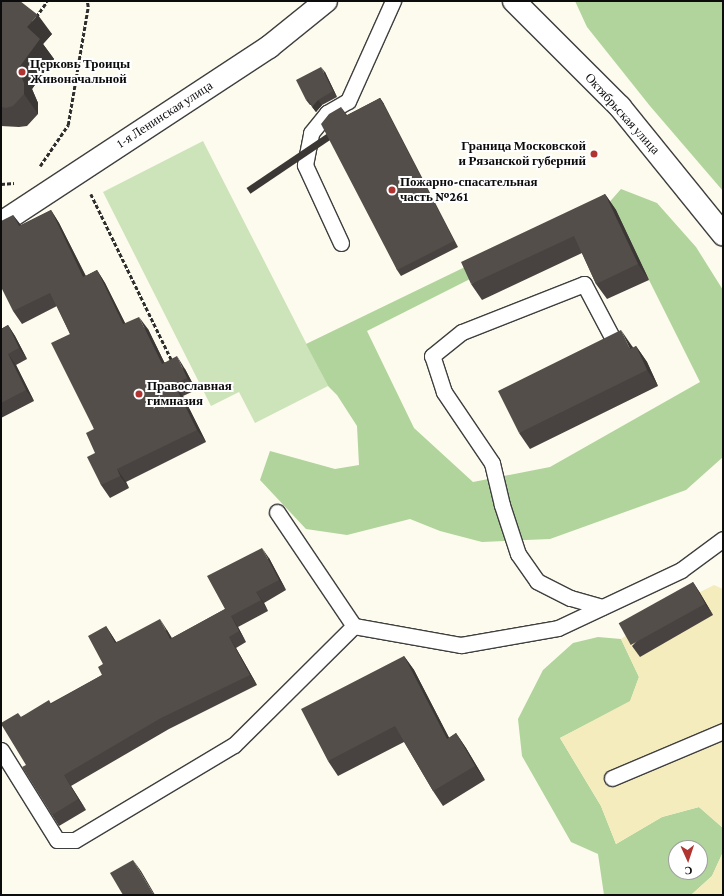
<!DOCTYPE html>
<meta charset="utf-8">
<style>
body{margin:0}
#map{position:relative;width:724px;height:896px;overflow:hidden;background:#fdfbed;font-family:"Crimson Pro",serif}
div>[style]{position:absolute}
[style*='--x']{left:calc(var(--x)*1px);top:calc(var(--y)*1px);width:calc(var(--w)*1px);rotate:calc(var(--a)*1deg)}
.green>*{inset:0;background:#cde4ba}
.forest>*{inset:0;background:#b0d49b}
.sand>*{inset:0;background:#f5ecbe}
.path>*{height:2.5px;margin-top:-1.25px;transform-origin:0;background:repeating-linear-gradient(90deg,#2e2e2e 0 4px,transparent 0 6px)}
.roads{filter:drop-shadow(1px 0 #3f3f3f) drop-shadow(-1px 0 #3f3f3f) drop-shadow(0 1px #3f3f3f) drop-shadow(0 -1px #3f3f3f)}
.service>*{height:15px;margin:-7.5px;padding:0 7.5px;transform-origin:7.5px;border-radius:7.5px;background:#fff}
.minor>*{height:22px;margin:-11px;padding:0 11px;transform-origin:11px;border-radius:11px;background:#fff}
.wall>*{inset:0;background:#484340}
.shaded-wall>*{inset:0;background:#3b3734;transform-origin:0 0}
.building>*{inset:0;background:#544e4a;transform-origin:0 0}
.dots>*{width:11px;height:11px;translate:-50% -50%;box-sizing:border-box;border:2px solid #fff;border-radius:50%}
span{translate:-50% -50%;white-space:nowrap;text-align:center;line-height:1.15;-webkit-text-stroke:4px #fff;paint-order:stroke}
.poi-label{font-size:13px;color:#0c0c0c;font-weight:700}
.left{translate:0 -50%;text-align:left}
.right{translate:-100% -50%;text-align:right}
.street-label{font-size:13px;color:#0c0c0c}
.frame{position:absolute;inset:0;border:2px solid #0c0c0c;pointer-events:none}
.north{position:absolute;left:668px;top:840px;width:40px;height:40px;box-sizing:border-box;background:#fff;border:1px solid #9e9e9e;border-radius:50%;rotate:177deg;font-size:11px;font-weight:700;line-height:16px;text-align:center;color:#0c0c0c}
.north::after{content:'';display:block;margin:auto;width:14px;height:18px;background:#af3432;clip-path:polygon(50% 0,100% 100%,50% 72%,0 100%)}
</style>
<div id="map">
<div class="green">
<i style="clip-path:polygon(203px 141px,328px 386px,255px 423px,239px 392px,211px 406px,103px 192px)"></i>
</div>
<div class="forest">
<i style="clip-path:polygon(575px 1px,723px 1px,723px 191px,650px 106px,587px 27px)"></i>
<i style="clip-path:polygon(621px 189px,657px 203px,696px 247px,723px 290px,723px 457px,686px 490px,550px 539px,482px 542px,440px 531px,410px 519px,347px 535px,306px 529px,260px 480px,270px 451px,335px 469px,359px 465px,357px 426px,337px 395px,328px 386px,306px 344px,465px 267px,472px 278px,367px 331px,414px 428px,473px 482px,550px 467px,700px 382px,649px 280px,616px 210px,606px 206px)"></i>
<i style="clip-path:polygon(evenodd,598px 637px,621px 639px,639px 677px,630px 702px,560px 738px,601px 806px,616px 844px,662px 817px,699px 807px,723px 828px,723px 852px,712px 876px,691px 895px,604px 895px,598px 854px,571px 842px,522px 756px,518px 719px,543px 670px,573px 643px,598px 637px,676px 848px,700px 848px,700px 872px,676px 872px,676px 848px)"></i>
</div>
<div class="sand">
<i style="clip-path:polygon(714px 585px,723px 589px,723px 828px,699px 807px,662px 817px,616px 844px,601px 806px,560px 738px,630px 701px,639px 677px,621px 639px,662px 611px)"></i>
<i style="clip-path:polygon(723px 852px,723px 895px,691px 895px,712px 876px)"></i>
</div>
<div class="path">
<i style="--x:36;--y:17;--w:19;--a:-55"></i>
<i style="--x:40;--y:166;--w:50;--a:-55.7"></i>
<i style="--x:68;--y:125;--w:120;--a:-80.4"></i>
<i style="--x:88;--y:7;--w:6;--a:-99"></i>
<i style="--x:1;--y:184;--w:13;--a:-4"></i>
<i style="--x:91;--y:194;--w:186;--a:64.1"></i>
</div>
<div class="roads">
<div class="service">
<i style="--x:341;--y:243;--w:86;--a:-114.8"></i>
<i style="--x:305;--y:165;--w:33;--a:-79"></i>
<i style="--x:311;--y:133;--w:26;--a:-51"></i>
<i style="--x:327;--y:113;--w:24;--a:-30"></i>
<i style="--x:348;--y:101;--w:110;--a:-65.8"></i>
<i style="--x:277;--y:512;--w:138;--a:56"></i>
<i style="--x:354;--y:626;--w:109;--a:10.1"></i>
<i style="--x:461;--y:645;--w:98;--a:-9.9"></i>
<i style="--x:558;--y:628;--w:136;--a:-25.2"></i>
<i style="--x:681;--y:570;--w:52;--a:-36.4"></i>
<i style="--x:602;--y:607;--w:33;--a:-164"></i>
<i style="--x:570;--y:598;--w:37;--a:-153"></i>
<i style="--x:537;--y:581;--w:33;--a:-125"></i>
<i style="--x:518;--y:554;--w:52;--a:-108.1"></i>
<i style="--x:502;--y:505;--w:43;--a:-103.4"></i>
<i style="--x:492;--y:463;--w:86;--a:-124.1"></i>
<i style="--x:444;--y:392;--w:38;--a:-108"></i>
<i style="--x:432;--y:356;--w:38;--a:-39"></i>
<i style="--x:462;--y:332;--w:131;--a:-21.5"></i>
<i style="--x:584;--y:284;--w:60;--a:62.2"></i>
<i style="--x:1;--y:750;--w:106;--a:58.1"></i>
<i style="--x:57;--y:840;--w:18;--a:0"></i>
<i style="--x:75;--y:840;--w:185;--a:-30.9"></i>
<i style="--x:234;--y:745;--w:169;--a:-44.8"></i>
<i style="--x:612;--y:778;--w:121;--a:-22.9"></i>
</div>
<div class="minor">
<i style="--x:514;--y:1;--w:150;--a:45"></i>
<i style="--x:620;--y:107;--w:164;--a:51"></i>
<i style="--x:1;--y:223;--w:321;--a:-33.3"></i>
<i style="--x:269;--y:47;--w:73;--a:-38.9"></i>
</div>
</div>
<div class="wall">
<i style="clip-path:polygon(1px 1px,52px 34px,43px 44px,54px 59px,32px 89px,38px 103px,38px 114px,27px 126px,19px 127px,1px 126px)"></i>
<i style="clip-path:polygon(325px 72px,337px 97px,322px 105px,316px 112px,311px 105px,310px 105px,306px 100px)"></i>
<i style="clip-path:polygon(380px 98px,384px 104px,458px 247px,401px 276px,397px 270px,341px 107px,347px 115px)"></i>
<i style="clip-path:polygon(605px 194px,616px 210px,649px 280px,607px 299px,596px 284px,582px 253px,482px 300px,471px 284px)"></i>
<i style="clip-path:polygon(51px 210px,59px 223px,86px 276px,97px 270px,105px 283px,125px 323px,148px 329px,164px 362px,185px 369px,196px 390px,183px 396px,206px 442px,126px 482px,129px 488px,110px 498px,101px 485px,95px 453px,94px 429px,70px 334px,57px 306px,22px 324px,13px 311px,13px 215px,21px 225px)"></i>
<i style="clip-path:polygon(8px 325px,15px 336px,27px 359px,16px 365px,34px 401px,1px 418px,1px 329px)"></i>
<i style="clip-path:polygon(632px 346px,633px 348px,636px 346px,647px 362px,658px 386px,530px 449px,519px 433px)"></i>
<i style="clip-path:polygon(269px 558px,286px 590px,264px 603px,268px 611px,238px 627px,246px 642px,236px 648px,257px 685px,169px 729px,71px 786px,86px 810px,59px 826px,52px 815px,26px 765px,21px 717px,51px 703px,102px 675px,106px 626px,116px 642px,167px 630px,172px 638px,225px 609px)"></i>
<i style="clip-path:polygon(693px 582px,700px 593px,713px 615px,640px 657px,632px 646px)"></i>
<i style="clip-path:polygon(404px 656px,414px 670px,449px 738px,456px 733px,466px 748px,485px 780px,443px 806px,433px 791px,404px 742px,338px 776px,328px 761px)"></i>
</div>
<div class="shaded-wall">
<i style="clip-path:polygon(38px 15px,52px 34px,43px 44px,54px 59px,32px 89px,38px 103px,38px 114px,24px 94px,18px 69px,27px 27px)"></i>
<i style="clip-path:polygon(321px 67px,325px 72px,337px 97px,333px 91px)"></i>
<i style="left:380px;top:98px;width:7px;height:161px;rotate:56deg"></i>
<i style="clip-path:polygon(318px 100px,322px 105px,316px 112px,312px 107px)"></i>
<i style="clip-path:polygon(605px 194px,616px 210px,649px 280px,638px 264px)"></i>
<i style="clip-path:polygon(51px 210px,59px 223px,92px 289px,83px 277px)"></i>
<i style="clip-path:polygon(13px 215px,22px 227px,19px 226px)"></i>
<i style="clip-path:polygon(97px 270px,105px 283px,132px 337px,123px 324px)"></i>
<i style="clip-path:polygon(139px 317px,148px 329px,171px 376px,162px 364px)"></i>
<i style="clip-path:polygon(8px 325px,15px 336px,27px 359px,19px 348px)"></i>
<i style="clip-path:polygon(621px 330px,632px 346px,641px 364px,630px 349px)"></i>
<i style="clip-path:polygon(636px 346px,647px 362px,658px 386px,647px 370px)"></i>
<i style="clip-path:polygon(8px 354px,16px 365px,34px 401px,26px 390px)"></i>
<i style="clip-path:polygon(177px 356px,185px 369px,196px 390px,187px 378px)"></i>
<i style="clip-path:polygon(174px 384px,183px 396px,206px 442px,197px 430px)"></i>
<i style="clip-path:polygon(117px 469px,126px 482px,129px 488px,120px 476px)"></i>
<i style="clip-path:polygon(262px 548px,269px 558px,286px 590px,279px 580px)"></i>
<i style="clip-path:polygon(693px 582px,700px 593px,713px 615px,705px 604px)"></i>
<i style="clip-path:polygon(256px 592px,264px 603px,268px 611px,261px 600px)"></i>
<i style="clip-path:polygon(231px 616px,238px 627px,246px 642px,239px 631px)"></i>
<i style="clip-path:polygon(160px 619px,167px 630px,177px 649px,170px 639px)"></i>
<i style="clip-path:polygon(106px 626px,113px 637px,123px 653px,115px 643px)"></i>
<i style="clip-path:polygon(229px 637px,236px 648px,257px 685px,250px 675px)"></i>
<i style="clip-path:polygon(404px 656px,414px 670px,457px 753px,447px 739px)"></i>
<i style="clip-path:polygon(456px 733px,466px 748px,485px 780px,475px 766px)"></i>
<i style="clip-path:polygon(64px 775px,71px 786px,86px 810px,78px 799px)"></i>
<i style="clip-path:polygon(133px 860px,141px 871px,155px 895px,154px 895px)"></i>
</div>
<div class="building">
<i style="clip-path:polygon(1px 1px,20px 1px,38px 15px,27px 27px,40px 39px,18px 69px,24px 83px,24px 94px,13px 106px,6px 108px,1px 107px)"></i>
<i style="clip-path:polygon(321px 67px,333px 91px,318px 100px,312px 107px,308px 99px,306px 100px,296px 80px)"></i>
<i style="clip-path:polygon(380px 98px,454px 241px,397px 270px,321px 124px,329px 114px,341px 107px,346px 116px)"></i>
<i style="clip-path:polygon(605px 194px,638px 264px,596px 284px,574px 236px,471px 284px,461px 262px)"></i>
<i style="clip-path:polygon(51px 210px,83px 277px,97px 270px,123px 324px,139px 317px,162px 364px,177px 356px,187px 378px,174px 384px,197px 430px,117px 469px,120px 476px,101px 485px,87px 457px,95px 453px,86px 433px,94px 429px,51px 343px,70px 334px,50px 293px,13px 311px,1px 287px,1px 221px,13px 215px,19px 226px)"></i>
<i style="clip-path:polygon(8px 325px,19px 348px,8px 354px,26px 390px,1px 403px,1px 329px)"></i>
<i style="clip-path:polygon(621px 330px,630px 349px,636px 346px,647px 370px,519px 433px,498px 391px)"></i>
<i style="clip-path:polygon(262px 548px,279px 580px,256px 592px,261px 600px,231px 616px,239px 631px,229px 637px,250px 675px,161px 718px,64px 775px,78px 799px,52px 815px,22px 767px,26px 765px,1px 724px,1px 723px,18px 713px,21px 717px,49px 700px,51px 704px,102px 675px,98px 667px,103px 664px,88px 636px,106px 626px,115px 643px,160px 619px,170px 639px,225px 609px,207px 576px)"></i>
<i style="left:693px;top:582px;width:25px;height:85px;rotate:61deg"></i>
<i style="clip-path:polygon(404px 656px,447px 739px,456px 733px,475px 766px,433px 791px,395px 726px,328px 761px,301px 709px)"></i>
<i style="clip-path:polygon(133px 860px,154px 895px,123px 895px,110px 873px)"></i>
</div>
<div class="dots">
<i style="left:22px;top:72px;background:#af3432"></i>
<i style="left:594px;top:154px;background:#af3432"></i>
<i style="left:392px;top:190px;background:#af3432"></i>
<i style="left:139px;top:394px;background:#af3432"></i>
</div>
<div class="poi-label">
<span class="left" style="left:30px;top:72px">Церковь Троицы<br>Живоначальной</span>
<span class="right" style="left:586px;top:154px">Граница Московской<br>и Рязанской губерний</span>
<span class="left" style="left:400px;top:190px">Пожарно-спасательная<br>часть №261</span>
<span class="left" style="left:147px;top:394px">Православная<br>гимназия</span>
</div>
<div class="street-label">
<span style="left:622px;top:114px;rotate:48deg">Октябрьская улица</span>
<span style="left:165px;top:115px;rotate:-33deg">1-я Ленинская улица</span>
</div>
<div class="frame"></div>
<div class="north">С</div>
</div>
